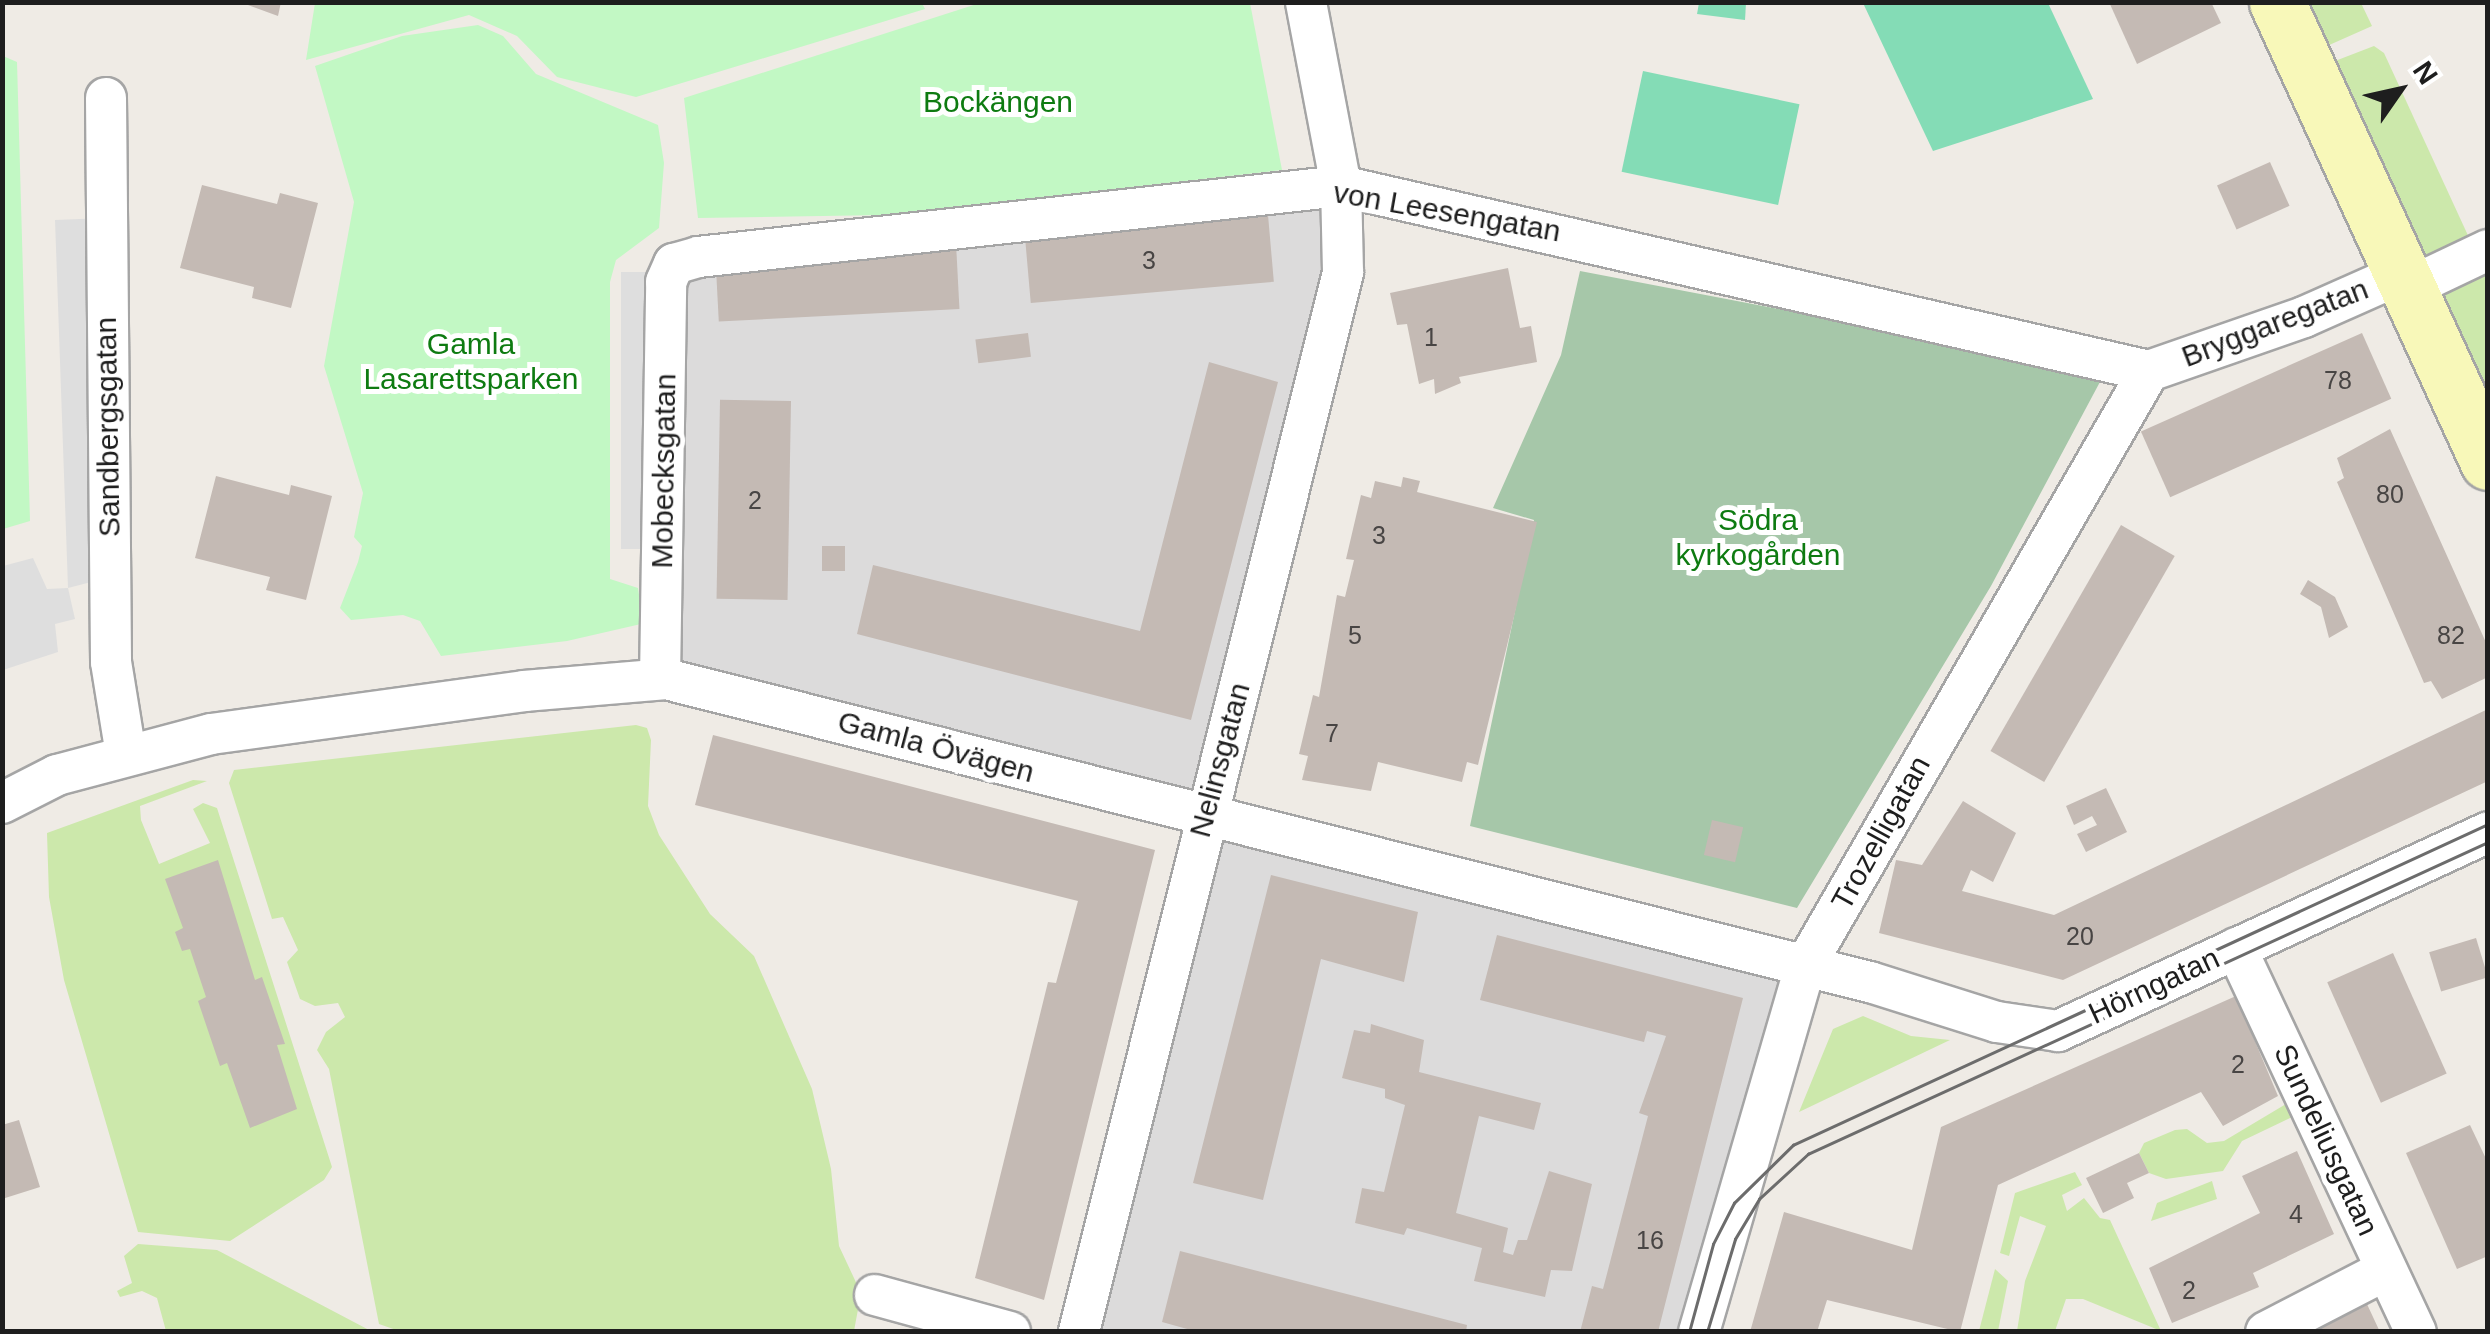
<!DOCTYPE html>
<meta charset="utf-8">
<style>
body{margin:0}
#map{position:relative;width:2490px;height:1334px;overflow:hidden;background:#efebe5;font-family:Arial,sans-serif}
div>[style]{position:absolute}
[style*='--x']{left:calc(var(--x)*1px);top:calc(var(--y)*1px);width:calc(var(--w)*1px);rotate:calc(var(--a)*1deg)}
.residential>*{inset:0;background:#dcdbdb}
.grass>*{inset:0;background:#cce8ab}
.cemetery>*{inset:0;background:#a6c7a9}
.park>*{inset:0;background:#c2f8c4}
.pitch>*{inset:0;background:#84dcb6;transform-origin:0 0}
.parking>*{inset:0;background:#dedede;transform-origin:0 0}
.building>*{inset:0;background:#c4bab4;transform-origin:0 0}
.roads{filter:drop-shadow(2px 0 #a5a5a5) drop-shadow(-2px 0 #a5a5a5) drop-shadow(0 2px #a5a5a5) drop-shadow(0 -2px #a5a5a5)}
.minor>*{height:40px;margin:-20px;padding:0 20px;transform-origin:20px;border-radius:20px;background:#fff}
.secondary>*{height:55px;margin:-27.5px;padding:0 27.5px;transform-origin:27.5px;border-radius:27.5px;background:#f8f8b9}
.tram>*{height:2.5px;margin:-1.25px;padding:0 1.25px;transform-origin:1.25px;border-radius:1.25px;background:#6c6c6c}
span{translate:-50% -50%;white-space:nowrap;text-align:center;line-height:1.15;-webkit-text-stroke:10px #fff;paint-order:stroke}
.number-label{font-size:25px;color:#484544}
.number-label span{-webkit-text-stroke-width:0}
.park-label{font-size:30px;color:#0e7b11}
.street-label{font-size:30px;color:#1e1e1e}
.frame{position:absolute;inset:0;border:5px solid #1e1e1e;pointer-events:none}
.north{position:absolute;left:2350px;top:40px;width:100px;height:100px;-webkit-text-stroke:8px #fff;paint-order:stroke;rotate:56deg;font-size:28px;font-weight:700;line-height:40px;text-align:center;color:#1e1e1e}
.north::after{content:'';display:block;margin:auto;width:35px;height:45px;background:#1e1e1e;clip-path:polygon(50% 0,100% 100%,50% 72%,0 100%)}
</style>
<div id="map">
<div class="residential">
<i style="clip-path:polygon(1341px 186px,1343px 272px,1204px 816px,1805px 966px,1699px 1331px,1079px 1331px,1204px 817px,666px 679px,674px 264px)"></i>
</div>
<div class="grass">
<i style="clip-path:polygon(2307px 3px,2361px 3px,2372px 26px,2327px 46px)"></i>
<i style="clip-path:polygon(2374px 46px,2384px 53px,2471px 242px,2426px 262px,2335px 61px)"></i>
<i style="clip-path:polygon(2484px 271px,2487px 278px,2487px 396px,2440px 290px)"></i>
<i style="clip-path:polygon(636px 725px,647px 728px,651px 740px,648px 806px,659px 835px,710px 914px,754px 956px,812px 1089px,831px 1169px,839px 1246px,861px 1293px,854px 1331px,399px 1331px,379px 1324px,329px 1069px,317px 1050px,326px 1032px,345px 1017px,338px 1003px,315px 1006px,300px 999px,287px 962px,298px 950px,283px 917px,272px 919px,229px 783px,234px 770px)"></i>
<i style="clip-path:polygon(193px 780px,207px 781px,140px 806px,141px 820px,159px 864px,210px 843px,193px 809px,203px 803px,217px 808px,332px 1167px,324px 1180px,230px 1241px,138px 1232px,64px 980px,49px 897px,47px 833px)"></i>
<i style="clip-path:polygon(1863px 1016px,1911px 1036px,1950px 1040px,1799px 1112px,1833px 1029px)"></i>
<i style="clip-path:polygon(2286px 1104px,2292px 1117px,2242px 1141px,2223px 1171px,2166px 1179px,2149px 1173px,2139px 1153px,2144px 1143px,2175px 1130px,2187px 1129px,2207px 1143px,2224px 1141px)"></i>
<i style="clip-path:polygon(2075px 1172px,2082px 1185px,2062px 1195px,2067px 1211px,2084px 1198px,2100px 1218px,2110px 1220px,2161px 1331px,2083px 1299px,2066px 1299px,2055px 1331px,2017px 1331px,2025px 1281px,2046px 1226px,2020px 1216px,2009px 1256px,2000px 1253px,2015px 1193px)"></i>
<i style="clip-path:polygon(2212px 1181px,2217px 1199px,2151px 1221px,2157px 1203px)"></i>
<i style="clip-path:polygon(138px 1244px,217px 1250px,371px 1331px,166px 1331px,157px 1298px,142px 1291px,120px 1297px,117px 1291px,132px 1283px,124px 1256px)"></i>
<i style="clip-path:polygon(1995px 1269px,2008px 1281px,1998px 1331px,1979px 1331px)"></i>
</div>
<div class="cemetery">
<i style="clip-path:polygon(1580px 271px,1878px 328px,2101px 380px,1991px 586px,1797px 908px,1470px 826px,1534px 520px,1493px 508px,1561px 355px)"></i>
</div>
<div class="park">
<i style="clip-path:polygon(983px 2px,1250px 3px,1282px 170px,883px 215px,698px 218px,684px 98px)"></i>
<i style="clip-path:polygon(922px 3px,925px 9px,636px 97px,557px 77px,517px 36px,469px 15px,306px 60px,315px 3px)"></i>
<i style="clip-path:polygon(478px 25px,503px 36px,536px 74px,658px 125px,664px 163px,659px 228px,616px 260px,610px 282px,610px 579px,638px 588px,642px 615px,641px 624px,567px 641px,441px 656px,420px 621px,403px 615px,351px 620px,340px 608px,358px 562px,362px 546px,354px 537px,363px 493px,324px 366px,354px 202px,315px 66px,402px 36px)"></i>
<i style="clip-path:polygon(3px 56px,17px 62px,30px 521px,3px 529px)"></i>
</div>
<div class="pitch">
<i style="clip-path:polygon(1699px 3px,1746px 3px,1745px 20px,1697px 14px)"></i>
<i style="clip-path:polygon(1863px 3px,2048px 3px,2093px 99px,1933px 151px)"></i>
<i style="left:1643px;top:71px;width:160px;height:103px;rotate:12deg"></i>
</div>
<div class="parking">
<i style="clip-path:polygon(105px 218px,95px 581px,68px 588px,75px 619px,55px 624px,58px 652px,3px 670px,3px 566px,33px 558px,47px 589px,68px 588px,55px 220px)"></i>
<i style="left:621px;top:272px;width:39px;height:277px"></i>
</div>
<div class="building">
<i style="clip-path:polygon(240px 2px,281px 2px,278px 16px)"></i>
<i style="clip-path:polygon(2109px 2px,2211px 2px,2221px 23px,2137px 64px)"></i>
<i style="left:2270px;top:162px;width:48px;height:58px;rotate:66deg"></i>
<i style="clip-path:polygon(202px 185px,277px 204px,280px 193px,318px 203px,291px 308px,252px 298px,254px 287px,180px 268px)"></i>
<i style="left:1268px;top:215px;width:67px;height:244px;rotate:85deg"></i>
<i style="left:956px;top:243px;width:66px;height:241px;rotate:87deg"></i>
<i style="clip-path:polygon(1508px 268px,1520px 328px,1531px 326px,1537px 362px,1459px 377px,1461px 383px,1435px 394px,1434px 379px,1419px 384px,1407px 324px,1397px 325px,1390px 293px)"></i>
<i style="left:1028px;top:333px;width:24px;height:53px;rotate:83deg"></i>
<i style="left:2362px;top:333px;width:72px;height:242px;rotate:66deg"></i>
<i style="clip-path:polygon(1209px 362px,1278px 382px,1191px 720px,857px 634px,873px 565px,1140px 631px)"></i>
<i style="left:791px;top:401px;width:199px;height:71px;rotate:91deg"></i>
<i style="clip-path:polygon(2390px 429px,2488px 647px,2488px 677px,2442px 699px,2431px 681px,2424px 683px,2337px 482px,2344px 478px,2337px 458px)"></i>
<i style="clip-path:polygon(216px 476px,289px 495px,291px 485px,332px 496px,306px 600px,266px 590px,270px 577px,195px 558px)"></i>
<i style="clip-path:polygon(1403px 477px,1420px 481px,1417px 492px,1537px 522px,1478px 765px,1467px 762px,1462px 782px,1378px 762px,1371px 791px,1302px 780px,1308px 756px,1299px 754px,1313px 695px,1319px 697px,1337px 595px,1345px 597px,1354px 560px,1346px 559px,1361px 495px,1371px 498px,1375px 481px,1401px 487px)"></i>
<i style="left:2121px;top:525px;width:62px;height:261px;rotate:30deg"></i>
<i style="left:822px;top:546px;width:23px;height:25px"></i>
<i style="clip-path:polygon(2308px 580px,2335px 597px,2348px 627px,2329px 638px,2321px 607px,2300px 594px)"></i>
<i style="clip-path:polygon(2488px 709px,2488px 781px,2063px 980px,1879px 933px,1896px 860px,1922px 865px,1963px 801px,2016px 833px,1993px 882px,1971px 870px,1962px 891px,2054px 915px)"></i>
<i style="clip-path:polygon(713px 735px,1155px 850px,1044px 1300px,975px 1278px,1048px 982px,1056px 983px,1078px 901px,695px 805px)"></i>
<i style="clip-path:polygon(2106px 788px,2127px 832px,2086px 852px,2077px 834px,2097px 825px,2092px 816px,2074px 825px,2066px 806px)"></i>
<i style="left:1712px;top:820px;width:32px;height:36px;rotate:13deg"></i>
<i style="clip-path:polygon(218px 860px,255px 980px,262px 977px,285px 1044px,277px 1045px,297px 1109px,250px 1128px,227px 1063px,220px 1066px,198px 1001px,206px 997px,190px 949px,182px 951px,175px 932px,183px 928px,165px 879px)"></i>
<i style="clip-path:polygon(1271px 875px,1418px 912px,1404px 982px,1321px 959px,1263px 1200px,1193px 1183px)"></i>
<i style="clip-path:polygon(1497px 935px,1743px 998px,1658px 1332px,1580px 1332px,1592px 1286px,1603px 1289px,1648px 1116px,1639px 1113px,1666px 1036px,1647px 1031px,1644px 1042px,1480px 1000px)"></i>
<i style="left:2476px;top:938px;width:41px;height:49px;rotate:73deg"></i>
<i style="left:2393px;top:953px;width:132px;height:72px;rotate:66deg"></i>
<i style="clip-path:polygon(2236px 996px,2278px 1096px,2223px 1126px,2201px 1092px,1998px 1185px,1960px 1332px,1827px 1300px,1817px 1332px,1750px 1332px,1784px 1212px,1912px 1250px,1941px 1127px)"></i>
<i style="clip-path:polygon(1371px 1024px,1424px 1040px,1419px 1072px,1541px 1103px,1534px 1130px,1479px 1116px,1456px 1213px,1508px 1228px,1503px 1252px,1513px 1255px,1518px 1240px,1527px 1240px,1549px 1171px,1592px 1184px,1572px 1271px,1551px 1270px,1545px 1297px,1474px 1281px,1482px 1248px,1407px 1228px,1404px 1235px,1355px 1223px,1362px 1188px,1384px 1192px,1405px 1105px,1385px 1098px,1385px 1089px,1342px 1078px,1354px 1030px,1370px 1033px)"></i>
<i style="clip-path:polygon(19px 1120px,40px 1187px,2px 1199px,2px 1125px)"></i>
<i style="clip-path:polygon(2470px 1125px,2488px 1163px,2488px 1256px,2457px 1269px,2406px 1153px)"></i>
<i style="clip-path:polygon(2297px 1151px,2334px 1234px,2253px 1273px,2259px 1287px,2172px 1323px,2149px 1268px,2260px 1213px,2242px 1176px)"></i>
<i style="clip-path:polygon(2139px 1153px,2149px 1173px,2127px 1183px,2134px 1198px,2103px 1213px,2086px 1178px)"></i>
<i style="clip-path:polygon(1180px 1251px,1467px 1325px,1466px 1332px,1198px 1332px,1162px 1322px)"></i>
<i style="clip-path:polygon(2366px 1302px,2380px 1332px,2305px 1332px)"></i>
</div>
<div class="roads">
<div class="minor">
<i style="--x:106;--y:98;--w:564;--a:89.49"></i>
<i style="--x:111;--y:662;--w:94;--a:80.8"></i>
<i style="--x:2408;--y:288;--w:89;--a:-25.4"></i>
<i style="--x:2149;--y:371;--w:164;--a:-19.2"></i>
<i style="--x:2304;--y:317;--w:106;--a:-23.9"></i>
<i style="--x:660;--y:679;--w:397;--a:-89.1"></i>
<i style="--x:666;--y:282;--w:20;--a:-66"></i>
<i style="--x:674;--y:264;--w:25;--a:-16"></i>
<i style="--x:698;--y:257;--w:647;--a:-6.3"></i>
<i style="--x:1341;--y:186;--w:829;--a:12.9"></i>
<i style="--x:2;--y:803;--w:62;--a:-27"></i>
<i style="--x:57;--y:775;--w:159;--a:-14.9"></i>
<i style="--x:211;--y:734;--w:316;--a:-7.8"></i>
<i style="--x:524;--y:691;--w:143;--a:-4.8"></i>
<i style="--x:666;--y:679;--w:1242;--a:14.13"></i>
<i style="--x:1870;--y:982;--w:133;--a:17.5"></i>
<i style="--x:1997;--y:1022;--w:62;--a:8.4"></i>
<i style="--x:2058;--y:1031;--w:474;--a:-24.8"></i>
<i style="--x:2236;--y:948;--w:424;--a:64.9"></i>
<i style="--x:875;--y:1295;--w:140;--a:15.3"></i>
<i style="--x:1079;--y:1332;--w:1092;--a:-76.01"></i>
<i style="--x:1343;--y:272;--w:86;--a:-91.3"></i>
<i style="--x:1341;--y:186;--w:187;--a:-100.8"></i>
<i style="--x:1699;--y:1332;--w:381;--a:-73.8"></i>
<i style="--x:1805;--y:966;--w:687;--a:-59.97"></i>
<i style="--x:2266;--y:1332;--w:135;--a:-27.3"></i>
</div>
<div class="secondary">
<i style="--x:2277;--y:2;--w:506;--a:65.36"></i>
</div>
</div>
<div class="tram">
<i style="--x:1689;--y:1332;--w:91;--a:-74.7"></i>
<i style="--x:1713;--y:1244;--w:46;--a:-62.9"></i>
<i style="--x:1734;--y:1203;--w:83;--a:-44.5"></i>
<i style="--x:1793;--y:1145;--w:766;--a:-24.79"></i>
<i style="--x:1707;--y:1332;--w:97;--a:-73.2"></i>
<i style="--x:1735;--y:1239;--w:47;--a:-59"></i>
<i style="--x:1759;--y:1199;--w:67;--a:-42.6"></i>
<i style="--x:1808;--y:1154;--w:748;--a:-24.65"></i>
</div>
<div class="number-label">
<span style="left:1149px;top:260px">3</span>
<span style="left:1431px;top:337px">1</span>
<span style="left:2338px;top:380px">78</span>
<span style="left:2390px;top:494px">80</span>
<span style="left:755px;top:500px">2</span>
<span style="left:1379px;top:535px">3</span>
<span style="left:1355px;top:635px">5</span>
<span style="left:2451px;top:635px">82</span>
<span style="left:1332px;top:733px">7</span>
<span style="left:2080px;top:936px">20</span>
<span style="left:2238px;top:1064px">2</span>
<span style="left:2296px;top:1214px">4</span>
<span style="left:1650px;top:1240px">16</span>
<span style="left:2189px;top:1290px">2</span>
</div>
<div class="park-label">
<span style="left:998px;top:102px">Bockängen</span>
<span style="left:471px;top:361px">Gamla<br>Lasarettsparken</span>
<span style="left:1758px;top:537px">Södra<br>kyrkogården</span>
</div>
<div class="street-label">
<span style="left:1447px;top:212px;rotate:10deg">von Leesengatan</span>
<span style="left:2275px;top:323px;rotate:-21deg">Bryggaregatan</span>
<span style="left:108px;top:427px;rotate:-91deg">Sandbergsgatan</span>
<span style="left:664px;top:471px;rotate:-89deg">Mobecksgatan</span>
<span style="left:936px;top:747px;rotate:15deg">Gamla Övägen</span>
<span style="left:1220px;top:760px;rotate:-75deg">Nelinsgatan</span>
<span style="left:1881px;top:833px;rotate:-61deg">Trozelligatan</span>
<span style="left:2154px;top:986px;rotate:-25deg">Hörngatan</span>
<span style="left:2326px;top:1140px;rotate:65deg">Sundeliusgatan</span>
</div>
<div class="frame"></div>
<div class="north">N</div>
</div>
